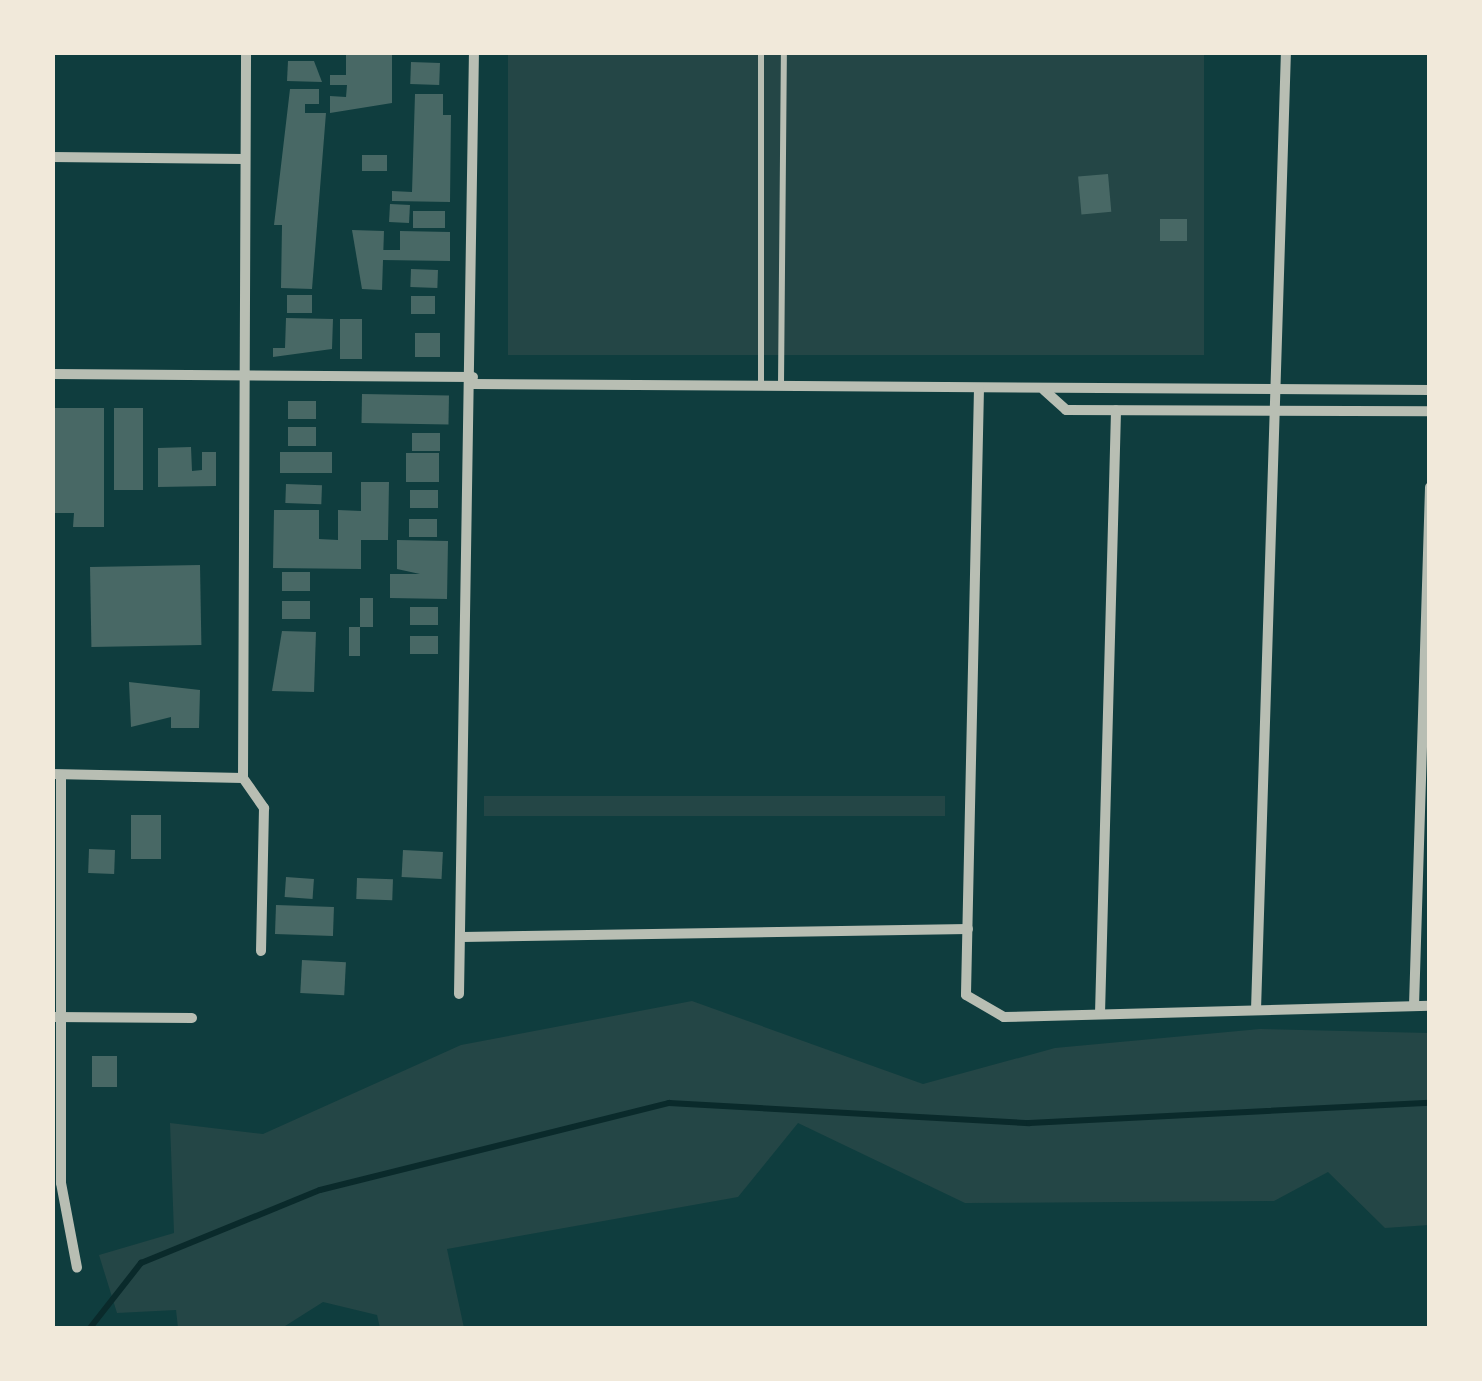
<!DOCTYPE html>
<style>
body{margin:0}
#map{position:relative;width:1482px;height:1381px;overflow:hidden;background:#0f3d3e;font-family:Poppins,sans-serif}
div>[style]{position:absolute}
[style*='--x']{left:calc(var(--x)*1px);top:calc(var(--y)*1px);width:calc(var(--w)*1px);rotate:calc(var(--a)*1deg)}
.green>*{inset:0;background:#244646;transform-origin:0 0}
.stream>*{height:6px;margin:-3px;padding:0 3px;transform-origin:3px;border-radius:3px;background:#0a2a2b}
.building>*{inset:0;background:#486865;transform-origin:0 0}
.service>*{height:6px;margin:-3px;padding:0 3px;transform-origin:3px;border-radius:3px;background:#b8beb3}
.minor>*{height:10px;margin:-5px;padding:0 5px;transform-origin:5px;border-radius:5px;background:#b8beb3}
span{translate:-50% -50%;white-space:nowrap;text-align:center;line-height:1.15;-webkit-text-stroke:10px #f1e9da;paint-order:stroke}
.frame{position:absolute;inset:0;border:55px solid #f1e9da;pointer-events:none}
</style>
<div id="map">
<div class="green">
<i style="left:508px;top:53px;width:696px;height:302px"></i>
<i style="left:945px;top:796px;width:20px;height:461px;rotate:90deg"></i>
<i style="clip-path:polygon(692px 1001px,923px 1084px,1055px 1048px,1260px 1029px,1429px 1033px,1429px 1225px,1385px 1228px,1328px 1172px,1274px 1201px,965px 1203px,798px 1123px,738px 1197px,447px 1249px,464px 1328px,380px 1328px,377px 1315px,323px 1302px,282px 1328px,178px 1328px,176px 1310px,117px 1313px,99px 1255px,174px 1233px,170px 1123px,263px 1134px,461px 1045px)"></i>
</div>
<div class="stream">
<i style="--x:90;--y:1328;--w:83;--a:-51.9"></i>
<i style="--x:141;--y:1263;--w:193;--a:-22.2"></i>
<i style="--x:320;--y:1190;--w:360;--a:-14"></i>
<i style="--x:669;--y:1103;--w:361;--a:3.2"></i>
<i style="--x:1029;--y:1123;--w:401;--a:-2.9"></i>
</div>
<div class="building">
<i style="clip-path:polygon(346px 55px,392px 55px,392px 103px,330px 113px,330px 96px,346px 97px,347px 85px,330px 85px,330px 75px,346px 75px)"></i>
<i style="clip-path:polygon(288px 61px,314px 61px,322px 82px,287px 81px)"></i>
<i style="left:411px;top:62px;width:29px;height:22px;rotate:2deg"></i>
<i style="clip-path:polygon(290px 89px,319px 89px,319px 104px,305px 104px,305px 113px,326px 113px,312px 289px,281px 288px,282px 225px,274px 225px)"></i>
<i style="clip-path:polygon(415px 94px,443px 94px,443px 115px,451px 115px,450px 202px,392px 201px,392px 191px,412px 192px)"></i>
<i style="left:362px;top:155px;width:25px;height:16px"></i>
<i style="left:1108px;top:174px;width:38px;height:30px;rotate:85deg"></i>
<i style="left:390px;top:204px;width:20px;height:18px;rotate:3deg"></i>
<i style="left:413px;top:211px;width:32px;height:17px"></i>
<i style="left:1160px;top:219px;width:27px;height:22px"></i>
<i style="clip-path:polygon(352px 230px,384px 231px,382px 290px,362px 289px)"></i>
<i style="clip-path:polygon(400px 231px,450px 232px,450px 261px,382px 260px,382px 250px,400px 250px)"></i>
<i style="left:411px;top:269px;width:27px;height:18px;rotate:2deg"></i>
<i style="left:287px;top:295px;width:25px;height:18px"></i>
<i style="left:411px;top:296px;width:24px;height:18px"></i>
<i style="clip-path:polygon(286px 318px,333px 319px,332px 349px,273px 357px,273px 348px,285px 348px)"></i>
<i style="left:340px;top:319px;width:22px;height:40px"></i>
<i style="left:415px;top:333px;width:25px;height:24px"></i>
<i style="left:362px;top:394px;width:87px;height:29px;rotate:1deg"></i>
<i style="left:288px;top:401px;width:28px;height:18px"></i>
<i style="clip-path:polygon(52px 408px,104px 408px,104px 527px,73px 527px,74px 513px,52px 513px)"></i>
<i style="left:114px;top:408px;width:29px;height:82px"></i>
<i style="left:288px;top:427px;width:28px;height:19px"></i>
<i style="left:412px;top:433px;width:28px;height:18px"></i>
<i style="clip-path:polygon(191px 447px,192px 471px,202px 470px,202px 452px,216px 452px,216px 486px,158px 487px,158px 448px)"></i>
<i style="left:280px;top:452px;width:52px;height:21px"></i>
<i style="left:406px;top:453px;width:33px;height:29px"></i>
<i style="clip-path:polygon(361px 482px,389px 482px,388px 540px,361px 540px,361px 569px,273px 568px,274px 510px,319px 510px,319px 539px,338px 540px,338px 510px,361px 511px)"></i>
<i style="left:286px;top:484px;width:36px;height:19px;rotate:2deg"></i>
<i style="left:410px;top:490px;width:28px;height:18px"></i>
<i style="left:409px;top:519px;width:28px;height:18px"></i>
<i style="clip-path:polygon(397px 540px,448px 541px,447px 599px,390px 598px,390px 574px,420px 574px,397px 569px)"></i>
<i style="left:200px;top:565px;width:80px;height:110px;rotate:89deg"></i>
<i style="left:282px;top:572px;width:28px;height:19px"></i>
<i style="left:360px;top:598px;width:13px;height:29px"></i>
<i style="left:282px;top:601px;width:28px;height:18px"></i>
<i style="left:410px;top:607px;width:28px;height:18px"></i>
<i style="left:349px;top:627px;width:11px;height:29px"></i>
<i style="clip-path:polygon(282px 631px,316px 632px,314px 692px,272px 691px)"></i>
<i style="left:410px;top:636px;width:28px;height:18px"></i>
<i style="clip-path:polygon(129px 682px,200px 690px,199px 728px,171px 728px,171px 717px,131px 727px)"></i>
<i style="left:131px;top:815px;width:30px;height:44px"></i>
<i style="left:89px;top:849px;width:26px;height:24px;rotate:2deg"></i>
<i style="left:403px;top:850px;width:40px;height:27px;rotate:3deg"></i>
<i style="left:286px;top:877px;width:28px;height:20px;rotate:4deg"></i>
<i style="left:357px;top:878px;width:36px;height:21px;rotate:2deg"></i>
<i style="left:276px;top:905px;width:58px;height:29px;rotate:2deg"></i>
<i style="left:302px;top:960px;width:44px;height:33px;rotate:3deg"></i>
<i style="left:117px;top:1056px;width:31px;height:25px;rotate:90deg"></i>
</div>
<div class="service">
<i style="--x:761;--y:384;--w:332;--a:-90"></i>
<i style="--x:781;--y:384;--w:332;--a:-89.5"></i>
</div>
<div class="minor">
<i style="--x:52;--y:157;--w:192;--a:0.6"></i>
<i style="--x:52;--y:374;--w:421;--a:0.4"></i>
<i style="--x:473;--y:384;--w:957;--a:0.36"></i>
<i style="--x:979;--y:388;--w:607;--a:91.23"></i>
<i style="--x:966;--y:995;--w:44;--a:30.1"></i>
<i style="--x:1004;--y:1017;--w:426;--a:-1.5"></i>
<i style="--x:1044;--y:390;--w:30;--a:42"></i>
<i style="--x:1066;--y:410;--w:364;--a:0.2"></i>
<i style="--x:52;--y:774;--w:191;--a:1.2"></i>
<i style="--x:61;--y:775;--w:408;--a:90"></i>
<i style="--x:61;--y:1183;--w:86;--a:79.3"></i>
<i style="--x:243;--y:778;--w:726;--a:-89.76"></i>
<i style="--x:243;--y:778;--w:37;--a:55"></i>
<i style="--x:264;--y:808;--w:143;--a:91.2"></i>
<i style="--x:462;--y:937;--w:506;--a:-0.91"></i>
<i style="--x:459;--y:994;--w:942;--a:-89.09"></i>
<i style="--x:1414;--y:1006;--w:519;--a:-88.23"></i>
<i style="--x:1256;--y:1010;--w:958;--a:-88.21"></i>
<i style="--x:1100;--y:1014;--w:604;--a:-88.48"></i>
<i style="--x:53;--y:1017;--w:139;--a:0.4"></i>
</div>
<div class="frame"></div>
</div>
